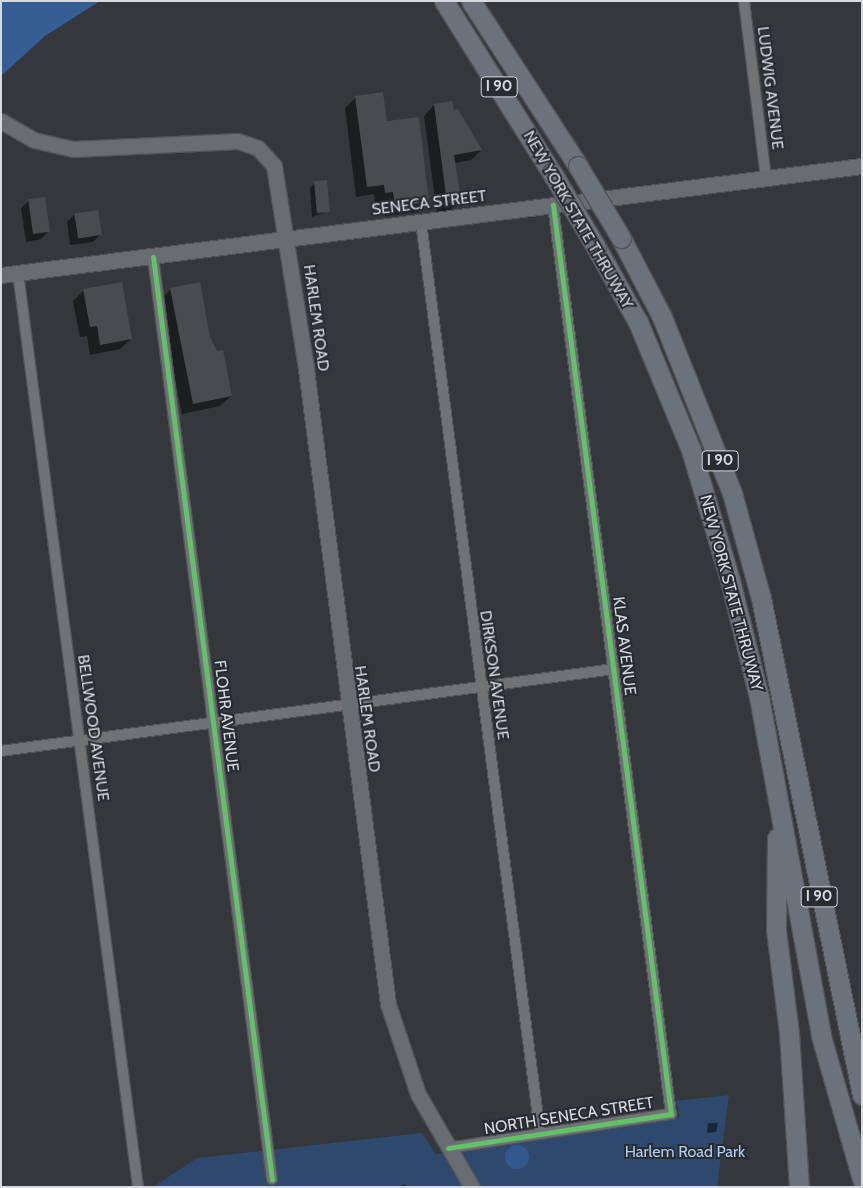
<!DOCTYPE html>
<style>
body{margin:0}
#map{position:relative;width:863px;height:1188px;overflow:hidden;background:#34373b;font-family:Cabin,sans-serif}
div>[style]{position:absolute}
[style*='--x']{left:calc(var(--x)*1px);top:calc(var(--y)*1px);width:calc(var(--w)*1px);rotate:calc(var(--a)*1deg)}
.green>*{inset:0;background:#2e496d}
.forest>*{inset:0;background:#31598c}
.round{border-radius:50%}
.water>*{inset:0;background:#345e94}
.shadow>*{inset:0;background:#0007}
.building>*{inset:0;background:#484c4f;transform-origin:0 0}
.roads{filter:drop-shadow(1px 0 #515357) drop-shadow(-1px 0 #515357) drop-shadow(0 1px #515357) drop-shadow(0 -1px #515357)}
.street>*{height:10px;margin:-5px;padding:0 5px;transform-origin:5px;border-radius:5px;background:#707276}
.secondary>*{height:15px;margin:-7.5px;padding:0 7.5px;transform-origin:7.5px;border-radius:7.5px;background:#686d72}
.highway>*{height:19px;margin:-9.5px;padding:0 9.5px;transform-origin:9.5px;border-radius:9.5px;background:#6b727c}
.bridges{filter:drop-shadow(1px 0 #515357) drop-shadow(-1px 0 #515357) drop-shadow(0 1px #515357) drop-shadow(0 -1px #515357)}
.highway-bridge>*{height:19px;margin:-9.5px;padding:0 9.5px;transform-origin:9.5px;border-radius:9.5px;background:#6b727c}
.cycleway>*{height:5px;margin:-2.5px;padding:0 2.5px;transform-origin:2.5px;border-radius:2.5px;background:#61c268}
span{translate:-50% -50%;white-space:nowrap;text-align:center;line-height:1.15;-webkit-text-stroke:4px #272c33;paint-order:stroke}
.shield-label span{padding:1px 4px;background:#272c33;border:1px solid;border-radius:4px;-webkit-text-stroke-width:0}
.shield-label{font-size:15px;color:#d6dadf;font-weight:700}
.street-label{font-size:16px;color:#d6dadf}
.park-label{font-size:16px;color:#b2ccee}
.frame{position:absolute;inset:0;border:2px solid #d6dadf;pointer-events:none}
</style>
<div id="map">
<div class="green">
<i style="clip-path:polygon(729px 1095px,717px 1187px,153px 1187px,197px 1158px,422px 1133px,436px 1154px,680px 1117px,676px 1101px)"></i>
</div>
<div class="forest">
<i class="round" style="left:505px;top:1145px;width:24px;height:24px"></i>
</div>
<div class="water">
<i style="clip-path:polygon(1px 1px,100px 1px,45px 36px,1px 76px)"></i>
</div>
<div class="shadow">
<i style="clip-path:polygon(356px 97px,386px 123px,428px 202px,418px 212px,385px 216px,383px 202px,375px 203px,374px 194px,356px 197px,345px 108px)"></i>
<i style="clip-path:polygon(434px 105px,457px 111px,481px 150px,471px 160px,454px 163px,459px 201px,449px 211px,437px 213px,424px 116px)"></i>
<i style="clip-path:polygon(315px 183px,328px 211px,312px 217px,310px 188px)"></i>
<i style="clip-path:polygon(29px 201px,48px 232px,41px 239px,26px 242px,21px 208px)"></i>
<i style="clip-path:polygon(75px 214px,100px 235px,93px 242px,70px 245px,67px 222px)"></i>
<i style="clip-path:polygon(171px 289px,209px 337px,231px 396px,220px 406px,182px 414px,160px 300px)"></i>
<i style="clip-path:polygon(84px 290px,131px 339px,120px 349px,90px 355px,87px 336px,80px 337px,73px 301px)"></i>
<i style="clip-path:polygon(718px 1123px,716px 1132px,707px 1133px,708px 1123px)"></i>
<i style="clip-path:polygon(405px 1184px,406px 1187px,397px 1187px)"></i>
</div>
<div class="building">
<i style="clip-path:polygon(383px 92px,387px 121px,419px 117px,429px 202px,395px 207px,393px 192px,385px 193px,384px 185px,367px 187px,355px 96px)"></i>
<i style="clip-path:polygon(452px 101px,454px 110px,458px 109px,482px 150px,454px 155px,461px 201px,447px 203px,434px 104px)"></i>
<i style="left:327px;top:180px;width:32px;height:13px;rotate:85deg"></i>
<i style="left:45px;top:197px;width:35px;height:17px;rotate:82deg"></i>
<i style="left:98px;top:210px;width:25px;height:24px;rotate:81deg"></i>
<i style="clip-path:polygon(122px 282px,132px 339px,100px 345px,97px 326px,90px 327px,83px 289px)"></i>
<i style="clip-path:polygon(200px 282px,210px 337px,217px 351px,223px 350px,232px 396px,193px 404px,170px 288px)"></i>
</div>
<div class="roads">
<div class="street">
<i style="--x:744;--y:1;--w:178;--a:82.9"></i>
<i style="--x:421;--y:222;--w:918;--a:82.55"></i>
<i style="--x:153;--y:257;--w:930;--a:82.65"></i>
<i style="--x:18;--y:273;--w:922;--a:82.52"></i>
<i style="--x:1;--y:751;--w:618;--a:-7.62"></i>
<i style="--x:448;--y:1148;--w:226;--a:-8.7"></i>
<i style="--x:671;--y:1114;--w:917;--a:-97.4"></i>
</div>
<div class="secondary">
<i style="--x:1;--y:121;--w:38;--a:30"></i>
<i style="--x:34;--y:140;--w:40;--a:13"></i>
<i style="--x:73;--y:149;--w:165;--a:-2.8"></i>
<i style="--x:238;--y:141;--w:21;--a:19"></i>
<i style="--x:258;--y:148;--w:24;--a:48"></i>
<i style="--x:274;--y:166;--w:206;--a:81"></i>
<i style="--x:306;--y:369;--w:640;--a:82.64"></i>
<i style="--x:388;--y:1004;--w:95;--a:71.6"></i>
<i style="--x:418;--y:1094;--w:108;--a:59.9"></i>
<i style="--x:1;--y:275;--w:868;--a:-7.22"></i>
</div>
<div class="highway">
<i style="--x:444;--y:1;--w:203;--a:57.9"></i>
<i style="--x:471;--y:1;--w:197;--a:57"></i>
<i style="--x:621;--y:238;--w:89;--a:62.6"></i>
<i style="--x:662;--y:317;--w:189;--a:68.3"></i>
<i style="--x:732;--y:493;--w:109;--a:74.6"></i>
<i style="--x:761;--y:598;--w:507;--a:78.51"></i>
<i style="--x:596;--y:247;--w:86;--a:60.8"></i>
<i style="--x:638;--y:322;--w:139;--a:67.5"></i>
<i style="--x:691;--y:450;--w:136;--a:73.3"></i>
<i style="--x:730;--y:580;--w:121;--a:76.1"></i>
<i style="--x:759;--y:697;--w:345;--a:79.6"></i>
<i style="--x:821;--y:1036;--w:149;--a:74"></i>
<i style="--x:777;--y:838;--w:92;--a:90.6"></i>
<i style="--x:776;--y:930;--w:104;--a:82.8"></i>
<i style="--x:789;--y:1033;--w:154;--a:86.3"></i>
</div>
</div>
<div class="bridges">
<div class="highway-bridge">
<i style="--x:578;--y:166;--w:84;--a:59.2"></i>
<i style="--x:552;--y:173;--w:86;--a:59.3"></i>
</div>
</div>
<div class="cycleway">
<i style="--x:153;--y:257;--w:930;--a:82.65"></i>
<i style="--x:448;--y:1148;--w:226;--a:-8.7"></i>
<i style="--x:671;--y:1114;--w:917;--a:-97.4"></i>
</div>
<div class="shield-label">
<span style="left:499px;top:87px">I 90</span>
<span style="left:720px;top:461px">I 90</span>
<span style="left:819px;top:897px">I 90</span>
</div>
<div class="street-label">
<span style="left:770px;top:88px;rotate:83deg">LUDWIG AVENUE</span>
<span style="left:429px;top:203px;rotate:-7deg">SENECA STREET</span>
<span style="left:578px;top:220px;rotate:60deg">NEW YORK STATE THRUWAY</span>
<span style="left:316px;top:318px;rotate:82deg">HARLEM ROAD</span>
<span style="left:731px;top:593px;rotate:75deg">NEW YORK STATE THRUWAY</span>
<span style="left:624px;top:646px;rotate:83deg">KLAS AVENUE</span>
<span style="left:494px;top:675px;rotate:82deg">DIRKSON AVENUE</span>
<span style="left:226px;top:716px;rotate:83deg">FLOHR AVENUE</span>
<span style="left:367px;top:719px;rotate:82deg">HARLEM ROAD</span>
<span style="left:93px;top:728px;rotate:82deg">BELLWOOD AVENUE</span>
<span style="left:569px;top:1116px;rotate:-9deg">NORTH SENECA STREET</span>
</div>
<div class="park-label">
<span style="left:685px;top:1152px">Harlem Road Park</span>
</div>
<div class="frame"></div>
</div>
